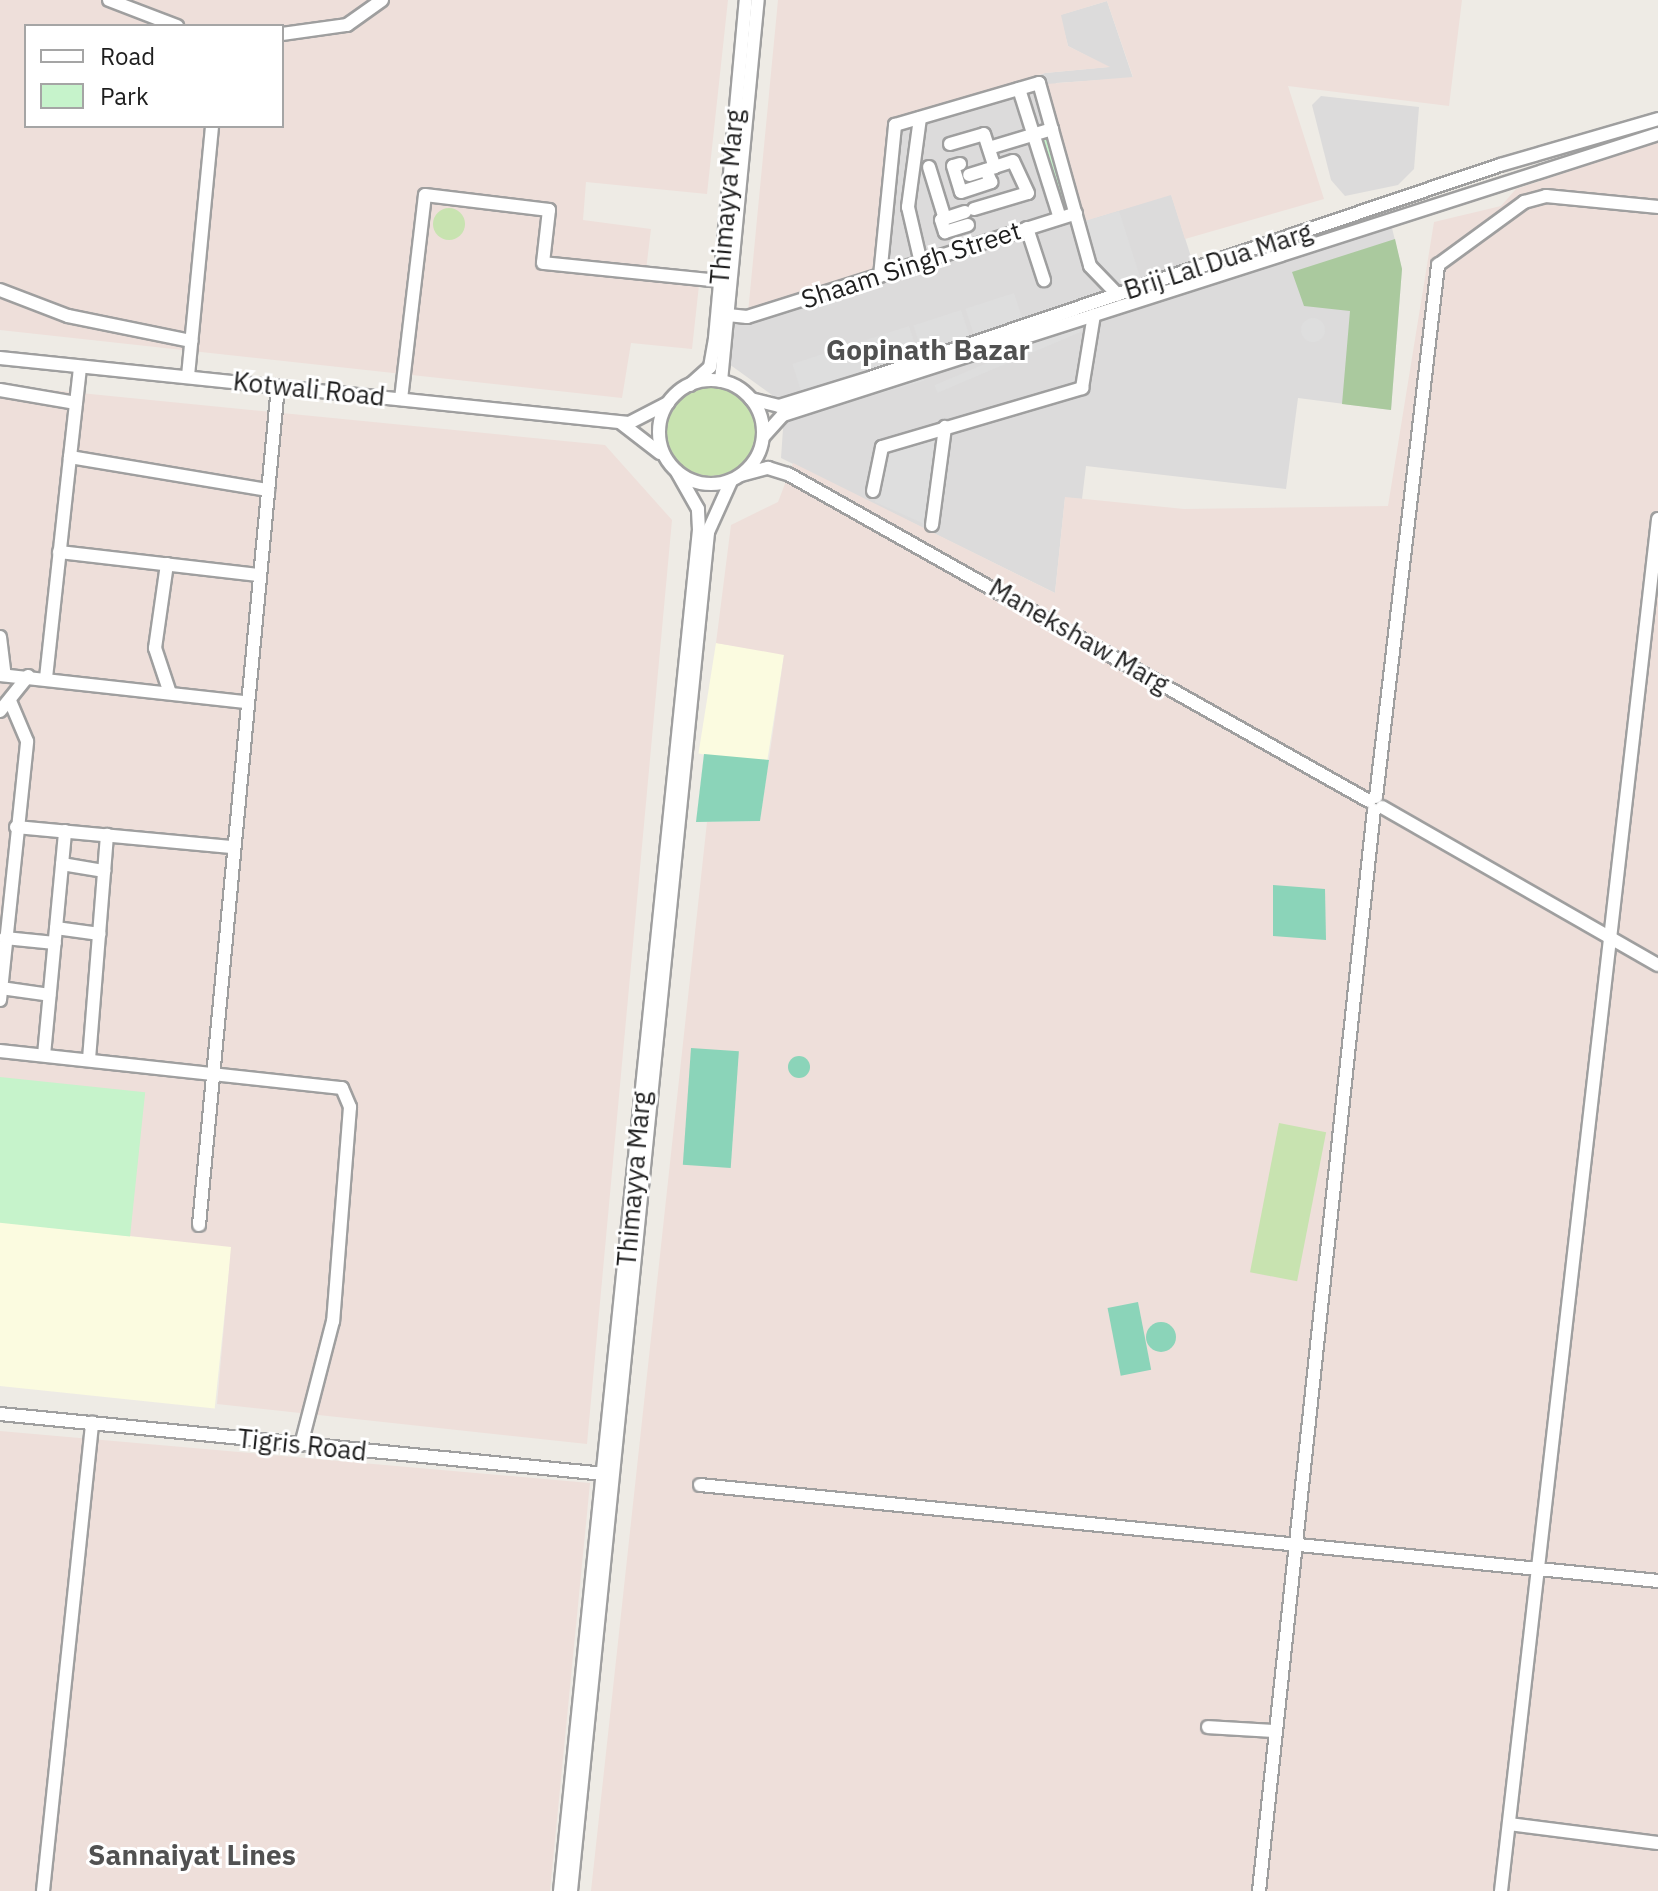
<!DOCTYPE html>
<style>
body{margin:0}
#map{position:relative;width:1658px;height:1891px;overflow:hidden;background:#eeebe5;font-family:"IBM Plex Sans",sans-serif}
div>[style]{position:absolute}
[style*='--x']{left:calc(var(--x)*1px);top:calc(var(--y)*1px);width:calc(var(--w)*1px);rotate:calc(var(--a)*1deg)}
.residential>*{inset:0;background:#dcdbdb}
.education>*{inset:0;background:#fbfbe0;transform-origin:0 0}
.military>*{inset:0;background:#eedfda}
.grass>*{inset:0;background:#c8e3b0;transform-origin:0 0}
.round{border-radius:50%}
.forest>*{inset:0;background:#aac99e}
.park>*{inset:0;background:#c6f3cb;transform-origin:0 0}
.pitch>*{inset:0;background:#8bd4b9;transform-origin:0 0}
.parking>*{inset:0;background:#dedede;transform-origin:0 0}
.roads{filter:drop-shadow(2px 0 #9f9f9f) drop-shadow(-2px 0 #9f9f9f) drop-shadow(0 2px #9f9f9f) drop-shadow(0 -2px #9f9f9f)}
.minor>*{height:12px;margin:-6px;padding:0 6px;transform-origin:6px;border-radius:6px;background:#fff}
.minor>.ring{margin:-6px;padding:0;box-sizing:content-box;background:none;border:12px solid #fff;border-radius:50%}
span{translate:-50% -50%;white-space:nowrap;text-align:center;line-height:1.15;-webkit-text-stroke:6px #fff;paint-order:stroke}
.street-label{font-size:26px;color:#1e1e1e}
.neighbourhood-label{font-size:28px;color:#515151;font-weight:700}
.legend{position:absolute;left:24px;top:24px;width:260px;height:104px;box-sizing:border-box;background:#fff;border:2px solid #a5a5a5;margin:0;padding:10px 14px;list-style:none;font-size:24px;color:#1e1e1e}
.legend li{display:flex;align-items:center;gap:16px;height:40px}
.legend b{width:40px;border:2px solid #a5a5a5}
</style>
<div id="map">
<div class="residential">
<i style="clip-path:polygon(1107px 1px,1133px 78px,1056px 83px,1085px 221px,1171px 194px,1192px 260px,1226px 250px,1234px 277px,1392px 228px,1402px 269px,1391px 410px,1298px 398px,1286px 489px,1086px 466px,1082px 499px,1065px 498px,1055px 593px,781px 458px,783px 429px,772px 395px,729px 364px,733px 311px,748px 313px,891px 124px,1045px 73px,1108px 67px,1068px 46px,1060px 15px)"></i>
<i style="clip-path:polygon(1321px 96px,1419px 107px,1414px 169px,1398px 185px,1345px 196px,1331px 180px,1312px 105px)"></i>
</div>
<div class="education">
<i style="left:716px;top:643px;width:69px;height:112px;rotate:9deg"></i>
<i style="left:0;top:1222px;width:233px;height:163px;rotate:6deg"></i>
</div>
<div class="military">
<i style="clip-path:polygon(evenodd,0 0,728px 0,707px 194px,586px 182px,583px 220px,651px 229px,646px 270px,700px 276px,692px 349px,631px 343px,622px 398px,0 330px,0 0,26px 26px,282px 26px,282px 126px,26px 126px,26px 26px)"></i>
<i style="clip-path:polygon(778px 0,1462px 0,1449px 106px,1288px 86px,1324px 199px,1185px 239px,1171px 195px,1085px 221px,1047px 84px,1133px 77px,1107px 1px,1061px 15px,1068px 46px,1110px 67px,1045px 73px,891px 124px,878px 274px,748px 313px)"></i>
<i style="clip-path:polygon(1658px 142px,1658px 1891px,591px 1891px,707px 822px,760px 821px,784px 655px,716px 643px,731px 525px,778px 502px,793px 463px,1055px 593px,1065px 497px,1184px 509px,1388px 506px,1434px 222px,1501px 206px,1516px 189px)"></i>
<i style="clip-path:polygon(0 385px,605px 445px,672px 520px,587px 1444px,217px 1404px,231px 1247px,0 1222px)"></i>
<i style="clip-path:polygon(0 1431px,590px 1483px,550px 1891px,0 1891px)"></i>
</div>
<div class="grass">
<i class="round" style="left:433px;top:208px;width:32px;height:32px"></i>
<i class="round" style="left:666px;top:386px;width:90px;height:90px"></i>
<i style="left:1279px;top:1123px;width:48px;height:152px;rotate:11deg"></i>
</div>
<div class="forest">
<i style="clip-path:polygon(1395px 239px,1402px 269px,1391px 410px,1342px 404px,1350px 311px,1304px 306px,1292px 272px)"></i>
</div>
<div class="park">
<i style="left:1049px;top:134px;width:74px;height:9px;rotate:74deg"></i>
<i style="left:0;top:1077px;width:146px;height:145px;rotate:6deg"></i>
</div>
<div class="pitch">
<i style="clip-path:polygon(704px 754px,769px 760px,760px 821px,696px 822px)"></i>
<i style="clip-path:polygon(1273px 885px,1325px 889px,1326px 940px,1273px 936px)"></i>
<i style="left:691px;top:1048px;width:48px;height:117px;rotate:4deg"></i>
<i class="round" style="left:788px;top:1056px;width:22px;height:22px"></i>
<i style="left:1138px;top:1302px;width:69px;height:31px;rotate:79deg"></i>
<i class="round" style="left:1146px;top:1322px;width:30px;height:30px"></i>
</div>
<div class="parking">
<i style="clip-path:polygon(1119px 211px,1140px 277px,1118px 284px,1103px 276px,1085px 221px)"></i>
<i style="left:1014px;top:293px;width:33px;height:51px;rotate:72deg"></i>
<i style="left:961px;top:310px;width:32px;height:50px;rotate:72deg"></i>
<i class="round" style="left:1301px;top:318px;width:24px;height:24px"></i>
<i style="left:1079px;top:324px;width:8px;height:157px;rotate:67deg"></i>
<i style="left:909px;top:326px;width:33px;height:51px;rotate:72deg"></i>
<i style="left:857px;top:343px;width:33px;height:68px;rotate:72deg"></i>
<i style="left:922px;top:374px;width:7px;height:82px;rotate:74deg"></i>
<i style="clip-path:polygon(941px 438px,929px 526px,875px 502px,887px 452px)"></i>
</div>
<div class="roads">
<div class="minor">
<i style="--x:109;--y:0;--w:73;--a:20.9"></i>
<i style="--x:282;--y:34;--w:66;--a:-7.9"></i>
<i style="--x:347;--y:25;--w:43;--a:-35.5"></i>
<i style="--x:1019;--y:89;--w:135;--a:72.4"></i>
<i style="--x:920;--y:118;--w:90;--a:97.7"></i>
<i style="--x:908;--y:207;--w:57;--a:76.9"></i>
<i style="--x:950;--y:144;--w:35;--a:-16"></i>
<i style="--x:984;--y:134;--w:35;--a:72"></i>
<i style="--x:995;--y:167;--w:27;--a:163"></i>
<i style="--x:989;--y:148;--w:66;--a:-16.8"></i>
<i style="--x:960;--y:164;--w:7;--a:164"></i>
<i style="--x:953;--y:166;--w:27;--a:73"></i>
<i style="--x:961;--y:192;--w:32;--a:-18"></i>
<i style="--x:991;--y:182;--w:13;--a:-113"></i>
<i style="--x:929;--y:167;--w:54;--a:72.9"></i>
<i style="--x:974;--y:209;--w:56;--a:-16.5"></i>
<i style="--x:1028;--y:193;--w:35;--a:-115"></i>
<i style="--x:1013;--y:161;--w:19;--a:162"></i>
<i style="--x:965;--y:212;--w:25;--a:162"></i>
<i style="--x:941;--y:220;--w:13;--a:72"></i>
<i style="--x:945;--y:232;--w:24;--a:-17"></i>
<i style="--x:1027;--y:228;--w:55;--a:71.9"></i>
<i style="--x:880;--y:276;--w:152;--a:-84.3"></i>
<i style="--x:895;--y:125;--w:150;--a:-16.3"></i>
<i style="--x:1039;--y:83;--w:190;--a:74.4"></i>
<i style="--x:1090;--y:266;--w:40;--a:46"></i>
<i style="--x:0;--y:290;--w:73;--a:20.9"></i>
<i style="--x:68;--y:316;--w:126;--a:11.5"></i>
<i style="--x:728;--y:315;--w:19;--a:6"></i>
<i style="--x:747;--y:317;--w:345;--a:-17.5"></i>
<i style="--x:0;--y:358;--w:632;--a:5.9"></i>
<i style="--x:629;--y:423;--w:44;--a:-27.1"></i>
<i style="--x:188;--y:376;--w:251;--a:-84.5"></i>
<i class="ring" style="left:659px;top:380px;width:92px;height:92px"></i>
<i style="--x:721;--y:381;--w:383;--a:-84.5"></i>
<i style="--x:690;--y:385;--w:27;--a:-42"></i>
<i style="--x:710;--y:367;--w:29;--a:-80"></i>
<i style="--x:715;--y:338;--w:339;--a:-84.8"></i>
<i style="--x:0;--y:390;--w:77;--a:9.7"></i>
<i style="--x:401;--y:399;--w:205;--a:-83.3"></i>
<i style="--x:425;--y:195;--w:125;--a:6.9"></i>
<i style="--x:549;--y:210;--w:53;--a:96.5"></i>
<i style="--x:543;--y:263;--w:178;--a:5.8"></i>
<i style="--x:751;--y:399;--w:29;--a:14"></i>
<i style="--x:779;--y:406;--w:95;--a:-17.1"></i>
<i style="--x:870;--y:378;--w:665;--a:-18.68"></i>
<i style="--x:1500;--y:165;--w:165;--a:-16.2"></i>
<i style="--x:621;--y:423;--w:49;--a:37.6"></i>
<i style="--x:763;--y:437;--w:30;--a:-48"></i>
<i style="--x:783;--y:415;--w:919;--a:-17.8"></i>
<i style="--x:70;--y:457;--w:90;--a:-83.6"></i>
<i style="--x:741;--y:475;--w:28;--a:-15"></i>
<i style="--x:768;--y:468;--w:21;--a:17"></i>
<i style="--x:788;--y:474;--w:667;--a:29.37"></i>
<i style="--x:873;--y:491;--w:45;--a:-78.4"></i>
<i style="--x:882;--y:447;--w:209;--a:-16.4"></i>
<i style="--x:1082;--y:388;--w:74;--a:-80.7"></i>
<i style="--x:932;--y:525;--w:99;--a:-82.4"></i>
<i style="--x:59;--y:552;--w:201;--a:6.6"></i>
<i style="--x:167;--y:564;--w:85;--a:98.1"></i>
<i style="--x:155;--y:648;--w:47;--a:71.6"></i>
<i style="--x:0;--y:637;--w:38;--a:83"></i>
<i style="--x:0;--y:675;--w:247;--a:6.3"></i>
<i style="--x:46;--y:678;--w:222;--a:-83.8"></i>
<i style="--x:70;--y:457;--w:201;--a:9.5"></i>
<i style="--x:0;--y:711;--w:45;--a:-51.3"></i>
<i style="--x:1376;--y:797;--w:536;--a:-83.35"></i>
<i style="--x:1438;--y:265;--w:107;--a:-36.2"></i>
<i style="--x:1524;--y:202;--w:23;--a:-15"></i>
<i style="--x:1546;--y:196;--w:113;--a:5.6"></i>
<i style="--x:1382;--y:807;--w:318;--a:29.8"></i>
<i style="--x:16;--y:827;--w:216;--a:5.3"></i>
<i style="--x:62;--y:864;--w:43;--a:9.5"></i>
<i style="--x:56;--y:928;--w:44;--a:7.8"></i>
<i style="--x:5;--y:938;--w:50;--a:5.7"></i>
<i style="--x:1;--y:988;--w:49;--a:8.1"></i>
<i style="--x:0;--y:1000;--w:260;--a:-84"></i>
<i style="--x:27;--y:741;--w:43;--a:-113"></i>
<i style="--x:0;--y:1051;--w:344;--a:6.2"></i>
<i style="--x:342;--y:1088;--w:21;--a:67"></i>
<i style="--x:350;--y:1107;--w:215;--a:94.5"></i>
<i style="--x:333;--y:1321;--w:128;--a:104.5"></i>
<i style="--x:44;--y:1055;--w:225;--a:-84.6"></i>
<i style="--x:89;--y:1059;--w:225;--a:-85.4"></i>
<i style="--x:199;--y:1225;--w:843;--a:-84.62"></i>
<i style="--x:0;--y:1414;--w:607;--a:5.67"></i>
<i style="--x:700;--y:1485;--w:963;--a:5.72"></i>
<i style="--x:1208;--y:1727;--w:68;--a:3.4"></i>
<i style="--x:1509;--y:1824;--w:150;--a:7.3"></i>
<i style="--x:43;--y:1891;--w:471;--a:-84"></i>
<i style="--x:560;--y:1891;--w:1368;--a:-84.17"></i>
<i style="--x:699;--y:530;--w:21;--a:-93"></i>
<i style="--x:698;--y:509;--w:43;--a:-119.6"></i>
<i style="--x:571;--y:1891;--w:1366;--a:-84.24"></i>
<i style="--x:708;--y:532;--w:56;--a:-65.7"></i>
<i style="--x:1259;--y:1891;--w:1087;--a:-83.93"></i>
<i style="--x:1501;--y:1891;--w:1381;--a:-83.47"></i>
</div>
</div>
<div class="street-label">
<span style="left:727px;top:197px;rotate:-85deg">Thimayya Marg</span>
<span style="left:1218px;top:261px;rotate:-18deg">Brij Lal Dua Marg</span>
<span style="left:911px;top:265px;rotate:-18deg">Shaam Singh Street</span>
<span style="left:309px;top:389px;rotate:6deg">Kotwali Road</span>
<span style="left:1079px;top:636px;rotate:30deg">Manekshaw Marg</span>
<span style="left:634px;top:1179px;rotate:-85deg">Thimayya Marg</span>
<span style="left:302px;top:1445px;rotate:6deg">Tigris Road</span>
</div>
<div class="neighbourhood-label">
<span style="left:928px;top:350px">Gopinath Bazar</span>
<span style="left:192px;top:1855px">Sannaiyat Lines</span>
</div>
<ul class="legend">
<li><b style="height:10px;background:#fff"></b>Road</li>
<li><b style="height:22px;background:#c6f3cb"></b>Park</li>
</ul>
</div>
